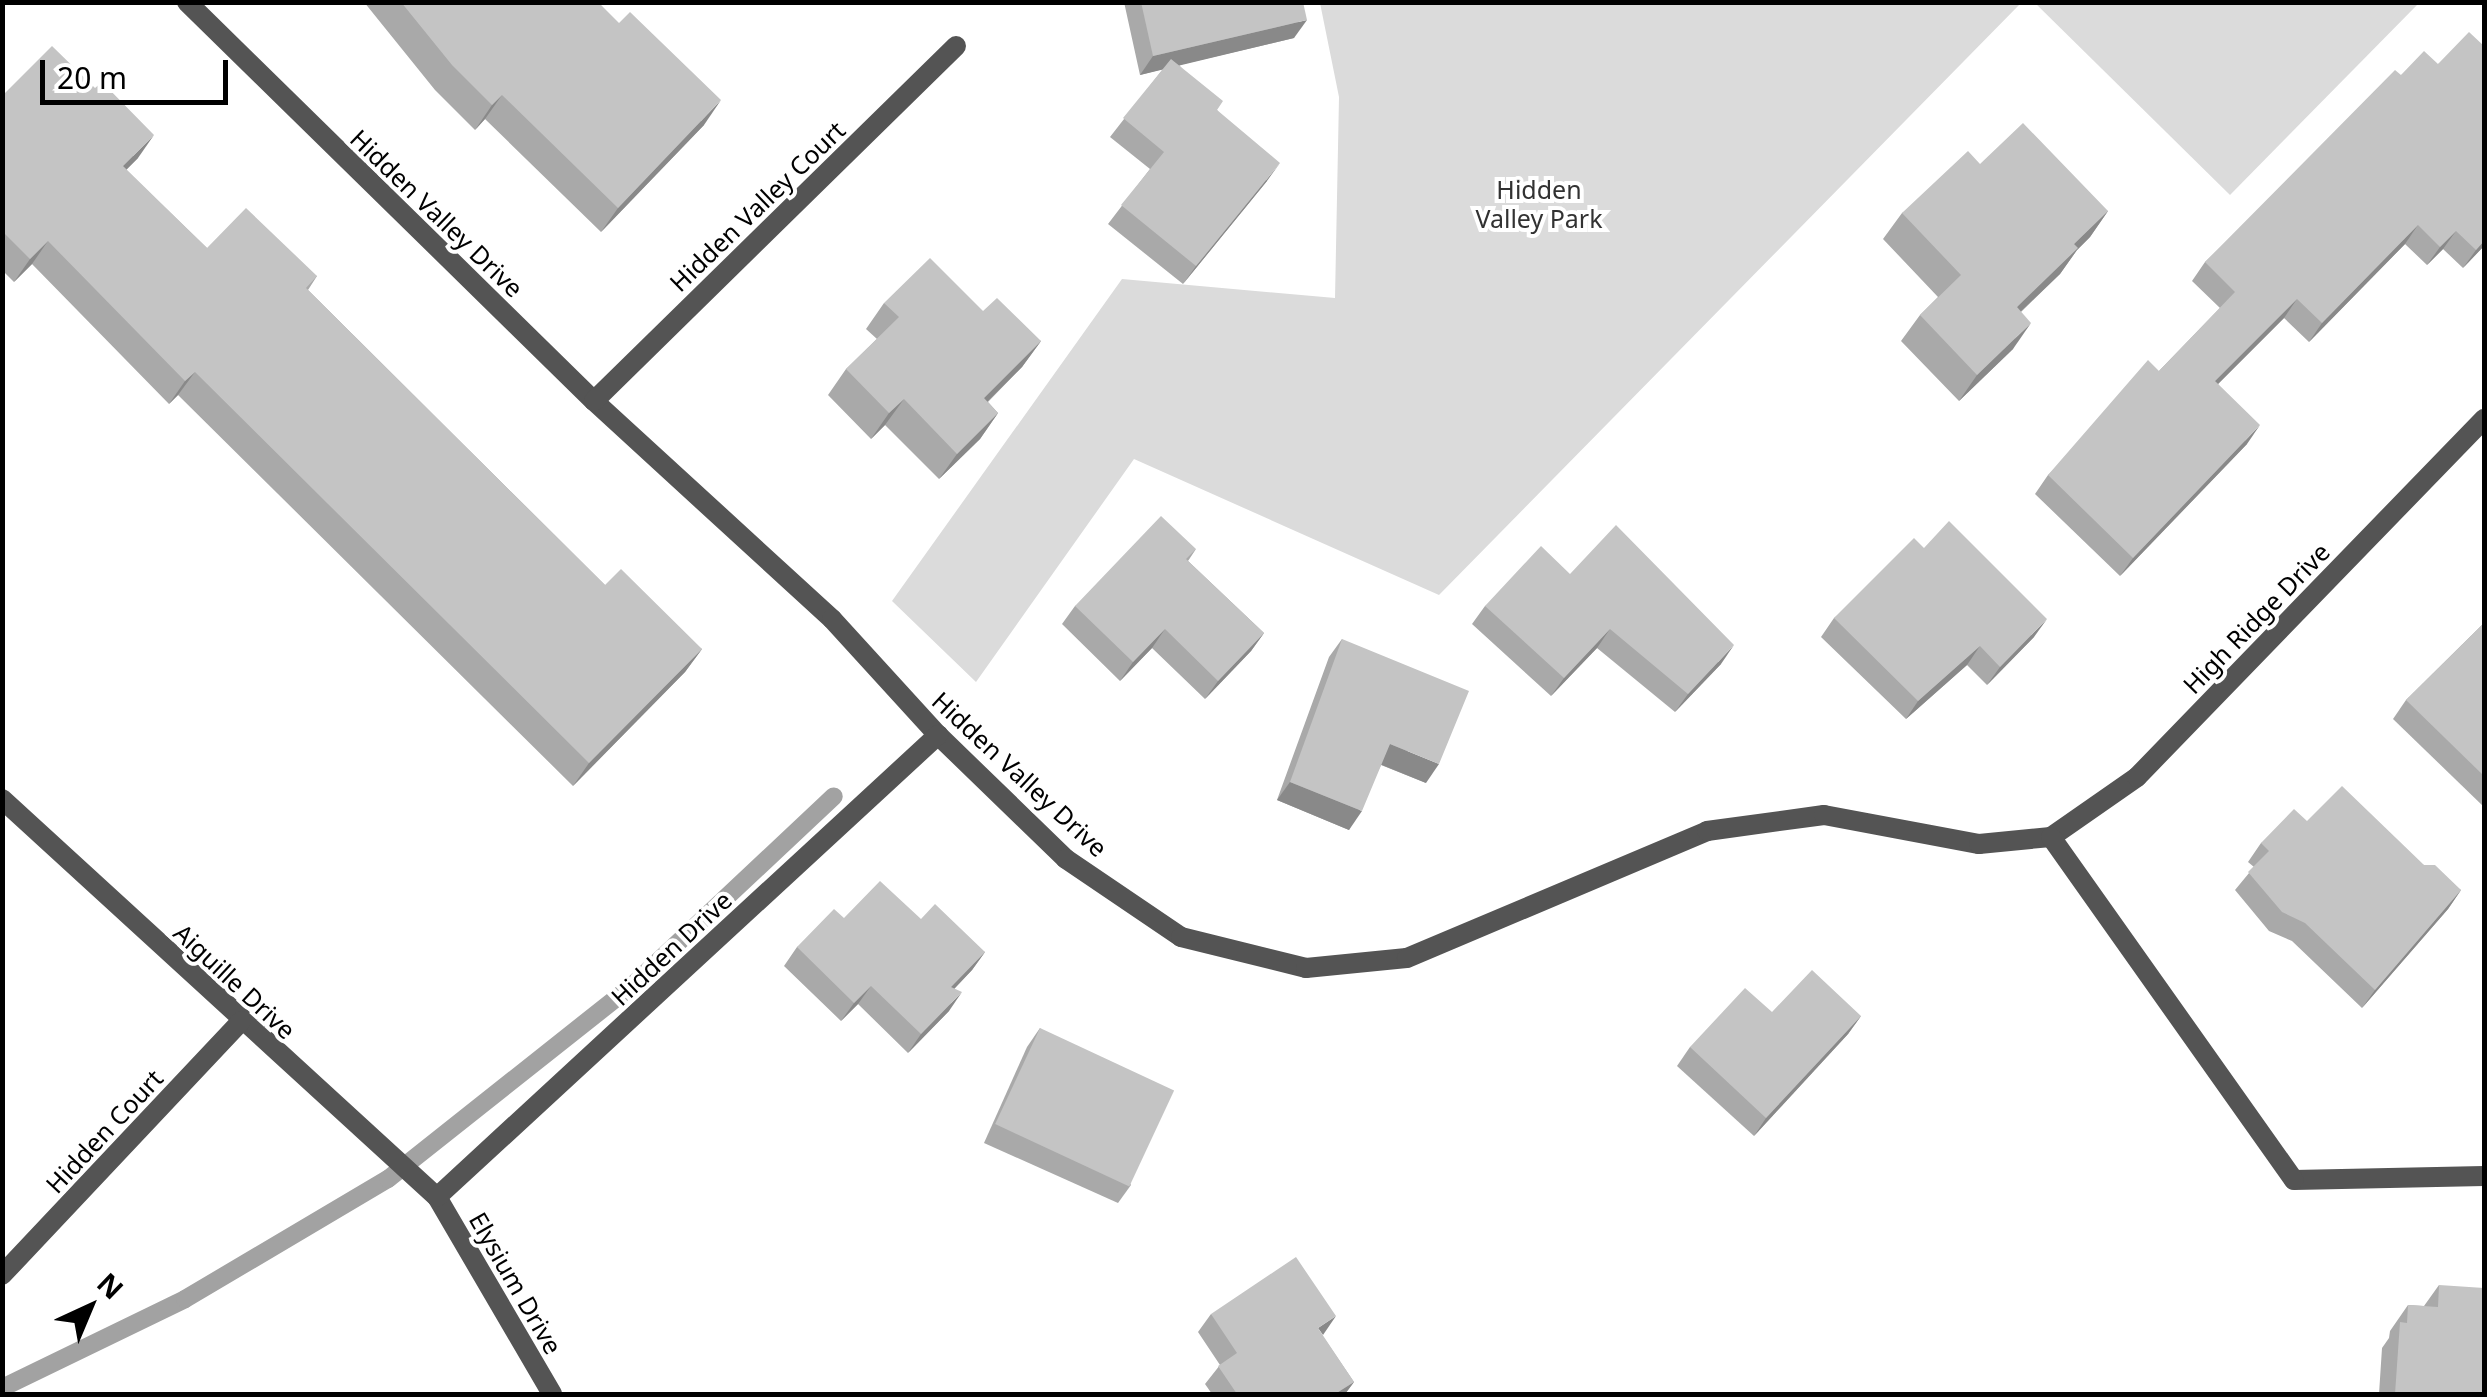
<!DOCTYPE html>
<style>
body{margin:0}
#map{position:relative;width:2487px;height:1397px;overflow:hidden;background:#fff;font-family:"Noto Sans",sans-serif}
div>[style]{position:absolute}
[style*='--x']{left:calc(var(--x)*1px);top:calc(var(--y)*1px);width:calc(var(--w)*1px);rotate:calc(var(--a)*1deg)}
.green>*{inset:0;background:#dbdbdb}
.stream>*{height:18px;margin:-9px;padding:0 9px;transform-origin:9px;border-radius:9px;background:#a2a2a2}
.service>*{height:20px;margin:-10px;padding:0 10px;transform-origin:10px;border-radius:10px;background:#545454}
.minor>*{height:20px;margin:-10px;padding:0 10px;transform-origin:10px;border-radius:10px;background:#545454}
.wall>*{inset:0;background:#a9a9a9}
.shaded-wall>*{inset:0;background:#898989}
.building>*{inset:0;background:#c4c4c4;transform-origin:0 0}
span{translate:-50% -50%;white-space:nowrap;text-align:center;line-height:1.15;-webkit-text-stroke:8px #fff;paint-order:stroke}
.park-label{font-size:25px;color:#323232}
.street-label{font-size:25px;color:#000}
.frame{position:absolute;inset:0;border:5px solid #000;pointer-events:none}
.north{position:absolute;left:40px;top:1257px;width:100px;height:100px;-webkit-text-stroke:8px #fff;paint-order:stroke;rotate:44deg;font-size:28px;font-weight:700;line-height:40px;text-align:center;color:#000}
.north::after{content:'';display:block;margin:auto;width:35px;height:45px;background:#000;clip-path:polygon(50% 0,100% 100%,50% 72%,0 100%)}
.scale{position:absolute;left:40px;top:60px;width:188px;height:45px;box-sizing:border-box;border:5px solid #000;border-top:0;padding-left:12px;font-size:30px;line-height:35px;white-space:nowrap;color:#000;-webkit-text-stroke:8px #fff;paint-order:stroke}
</style>
<div id="map">
<div class="green">
<i style="clip-path:polygon(1320px 3px,2021px 3px,1439px 595px,1134px 459px,976px 682px,892px 601px,1122px 279px,1335px 298px,1339px 97px)"></i>
<i style="clip-path:polygon(2035px 3px,2419px 3px,2230px 195px)"></i>
</div>
<div class="stream">
<i style="--x:2;--y:1388;--w:203;--a:-25.9"></i>
<i style="--x:185;--y:1299;--w:236;--a:-30.6"></i>
<i style="--x:388;--y:1179;--w:314;--a:-38.4"></i>
<i style="--x:634;--y:984;--w:274;--a:-43.2"></i>
</div>
<div class="service">
<i style="--x:2294;--y:1180;--w:190;--a:-1.2"></i>
</div>
<div class="minor">
<i style="--x:187;--y:2;--w:570;--a:44.43"></i>
<i style="--x:594;--y:401;--w:323;--a:42.5"></i>
<i style="--x:832;--y:619;--w:157;--a:47.6"></i>
<i style="--x:938;--y:735;--w:178;--a:44.1"></i>
<i style="--x:1066;--y:859;--w:139;--a:34.1"></i>
<i style="--x:1181;--y:937;--w:129;--a:13.9"></i>
<i style="--x:1306;--y:968;--w:101;--a:-5.7"></i>
<i style="--x:1407;--y:958;--w:326;--a:-22.9"></i>
<i style="--x:1707;--y:831;--w:118;--a:-7.8"></i>
<i style="--x:1824;--y:815;--w:158;--a:10.6"></i>
<i style="--x:1979;--y:844;--w:72;--a:-5.6"></i>
<i style="--x:2051;--y:837;--w:105;--a:-34.9"></i>
<i style="--x:2137;--y:777;--w:499;--a:-45.9"></i>
<i style="--x:594;--y:401;--w:507;--a:-44.44"></i>
<i style="--x:2;--y:799;--w:590;--a:42.46"></i>
<i style="--x:437;--y:1197;--w:228;--a:59.7"></i>
<i style="--x:2051;--y:837;--w:420;--a:54.7"></i>
<i style="--x:437;--y:1197;--w:682;--a:-42.68"></i>
<i style="--x:2;--y:1275;--w:349;--a:-46.7"></i>
</div>
<div class="wall">
<i style="clip-path:polygon(364px 2px,598px 2px,704px 125px,601px 232px,485px 119px,475px 130px,435px 90px)"></i>
<i style="clip-path:polygon(1124px 2px,1303px 2px,1294px 38px,1179px 65px,1217px 110px,1267px 181px,1183px 284px,1108px 224px,1150px 169px,1110px 137px,1163px 69px,1140px 75px)"></i>
<i style="clip-path:polygon(2484px 46px,2484px 246px,2463px 268px,2443px 249px,2427px 265px,2405px 244px,2309px 342px,2284px 318px,2218px 384px,2247px 444px,2120px 576px,2035px 494px,2048px 475px,2159px 371px,2220px 308px,2192px 281px,2205px 262px,2401px 75px,2438px 64px)"></i>
<i style="clip-path:polygon(2px 96px,138px 158px,126px 170px,207px 248px,317px 276px,308px 290px,605px 585px,702px 649px,685px 672px,573px 786px,178px 395px,169px 404px,32px 264px,14px 282px,2px 270px)"></i>
<i style="clip-path:polygon(1980px 164px,2108px 211px,2090px 237px,2077px 250px,2060px 274px,2021px 312px,2013px 349px,1959px 401px,1901px 341px,1920px 315px,1938px 297px,1883px 239px,1902px 213px)"></i>
<i style="clip-path:polygon(884px 303px,983px 311px,1041px 341px,1022px 367px,988px 402px,998px 413px,980px 439px,939px 479px,885px 425px,871px 439px,828px 395px,846px 369px,877px 339px,866px 329px)"></i>
<i style="clip-path:polygon(1924px 548px,2034px 637px,1987px 685px,1967px 665px,1906px 719px,1821px 637px,1834px 618px)"></i>
<i style="clip-path:polygon(1196px 549px,1188px 561px,1264px 633px,1251px 651px,1205px 699px,1152px 648px,1120px 681px,1062px 624px,1075px 606px)"></i>
<i style="clip-path:polygon(1570px 574px,1721px 664px,1675px 712px,1597px 648px,1551px 696px,1472px 624px,1485px 606px)"></i>
<i style="clip-path:polygon(2484px 623px,2484px 807px,2393px 719px,2406px 700px)"></i>
<i style="clip-path:polygon(1342px 639px,1426px 783px,1381px 765px,1349px 830px,1277px 800px,1329px 657px)"></i>
<i style="clip-path:polygon(2307px 821px,2424px 865px,2461px 890px,2448px 909px,2362px 1008px,2292px 941px,2269px 931px,2235px 890px,2254px 867px,2248px 862px,2261px 843px)"></i>
<i style="clip-path:polygon(844px 918px,921px 919px,985px 952px,972px 970px,954px 989px,949px 1011px,908px 1053px,858px 1004px,841px 1021px,784px 966px,797px 947px)"></i>
<i style="clip-path:polygon(1861px 1016px,1848px 1034px,1754px 1136px,1677px 1066px,1690px 1047px)"></i>
<i style="clip-path:polygon(1040px 1028px,1131px 1185px,1118px 1203px,984px 1143px,1027px 1047px)"></i>
<i style="clip-path:polygon(2439px 1285px,2484px 1394px,2379px 1394px,2382px 1348px,2389px 1338px,2390px 1331px,2408px 1305px,2424px 1306px)"></i>
<i style="clip-path:polygon(1211px 1314px,1322px 1335px,1354px 1382px,1345px 1394px,1212px 1394px,1205px 1384px,1220px 1365px,1198px 1332px)"></i>
</div>
<div class="shaded-wall">
<i style="clip-path:polygon(1307px 20px,1294px 38px,1140px 75px,1153px 56px)"></i>
<i style="clip-path:polygon(502px 95px,485px 119px,475px 130px,492px 105px)"></i>
<i style="clip-path:polygon(721px 100px,704px 125px,601px 232px,618px 208px)"></i>
<i style="clip-path:polygon(154px 135px,138px 158px,107px 189px,123px 166px)"></i>
<i style="clip-path:polygon(1280px 163px,1267px 181px,1183px 284px,1196px 266px)"></i>
<i style="clip-path:polygon(2108px 211px,2090px 237px,2077px 250px,2060px 274px,1998px 333px,2017px 307px,2074px 244px)"></i>
<i style="clip-path:polygon(2418px 225px,2405px 244px,2309px 342px,2322px 323px)"></i>
<i style="clip-path:polygon(2456px 231px,2443px 249px,2427px 265px,2440px 247px)"></i>
<i style="clip-path:polygon(48px 241px,32px 264px,14px 282px,30px 259px)"></i>
<i style="clip-path:polygon(2484px 241px,2484px 246px,2463px 268px,2476px 250px)"></i>
<i style="clip-path:polygon(2297px 299px,2284px 318px,2202px 400px,2215px 381px)"></i>
<i style="clip-path:polygon(2031px 323px,2013px 349px,1959px 401px,1977px 375px)"></i>
<i style="clip-path:polygon(1041px 341px,1022px 367px,966px 423px,984px 398px)"></i>
<i style="clip-path:polygon(195px 372px,178px 395px,169px 404px,185px 381px)"></i>
<i style="clip-path:polygon(904px 399px,885px 425px,871px 439px,889px 413px)"></i>
<i style="clip-path:polygon(998px 413px,980px 439px,939px 479px,957px 454px)"></i>
<i style="clip-path:polygon(2260px 425px,2247px 444px,2120px 576px,2133px 558px)"></i>
<i style="clip-path:polygon(2047px 619px,2034px 637px,1987px 685px,2000px 667px)"></i>
<i style="clip-path:polygon(1165px 629px,1152px 648px,1120px 681px,1133px 662px)"></i>
<i style="clip-path:polygon(1610px 629px,1597px 648px,1551px 696px,1564px 678px)"></i>
<i style="clip-path:polygon(1264px 633px,1251px 651px,1205px 699px,1218px 681px)"></i>
<i style="clip-path:polygon(1734px 645px,1721px 664px,1675px 712px,1688px 694px)"></i>
<i style="clip-path:polygon(1980px 646px,1967px 665px,1906px 719px,1918px 701px)"></i>
<i style="clip-path:polygon(702px 649px,685px 672px,573px 786px,589px 763px)"></i>
<i style="clip-path:polygon(1390px 744px,1439px 764px,1426px 783px,1377px 763px)"></i>
<i style="clip-path:polygon(1290px 782px,1362px 811px,1349px 830px,1277px 800px)"></i>
<i style="clip-path:polygon(2461px 890px,2448px 909px,2362px 1008px,2375px 990px)"></i>
<i style="clip-path:polygon(985px 952px,972px 970px,938px 1006px,951px 987px)"></i>
<i style="clip-path:polygon(871px 986px,858px 1004px,841px 1021px,854px 1003px)"></i>
<i style="clip-path:polygon(962px 992px,949px 1011px,908px 1053px,921px 1034px)"></i>
<i style="clip-path:polygon(1861px 1016px,1848px 1034px,1754px 1136px,1766px 1118px)"></i>
<i style="clip-path:polygon(1336px 1316px,1323px 1335px,1318px 1328px)"></i>
<i style="clip-path:polygon(1354px 1382px,1345px 1394px,1335px 1394px)"></i>
</div>
<div class="building">
<i style="clip-path:polygon(401px 2px,598px 2px,619px 23px,630px 12px,721px 100px,618px 208px,502px 95px,492px 105px,452px 65px)"></i>
<i style="clip-path:polygon(1141px 2px,1303px 2px,1307px 20px,1153px 56px)"></i>
<i style="clip-path:polygon(2469px 32px,2484px 46px,2484px 241px,2476px 250px,2456px 231px,2440px 247px,2418px 225px,2322px 323px,2297px 299px,2215px 381px,2260px 425px,2133px 558px,2048px 475px,2148px 360px,2159px 371px,2235px 292px,2205px 262px,2395px 70px,2401px 75px,2424px 51px,2438px 64px)"></i>
<i style="clip-path:polygon(52px 46px,95px 88px,102px 82px,154px 135px,123px 166px,207px 248px,246px 208px,317px 276px,306px 288px,605px 585px,621px 569px,702px 649px,589px 763px,195px 372px,185px 381px,48px 241px,30px 259px,2px 231px,2px 96px)"></i>
<i style="clip-path:polygon(1171px 59px,1223px 101px,1217px 110px,1280px 163px,1196px 266px,1121px 205px,1164px 152px,1123px 118px)"></i>
<i style="clip-path:polygon(2023px 123px,2108px 211px,2074px 244px,2078px 248px,2017px 307px,2031px 323px,1977px 375px,1920px 315px,1961px 275px,1902px 213px,1968px 151px,1980px 164px)"></i>
<i style="clip-path:polygon(930px 258px,983px 311px,997px 298px,1041px 341px,984px 398px,998px 413px,957px 454px,904px 399px,889px 413px,846px 369px,899px 317px,884px 303px)"></i>
<i style="clip-path:polygon(1161px 516px,1196px 549px,1186px 559px,1264px 633px,1218px 681px,1165px 629px,1133px 662px,1075px 606px)"></i>
<i style="clip-path:polygon(1949px 521px,2047px 619px,2000px 667px,1980px 646px,1918px 701px,1834px 618px,1914px 538px,1924px 548px)"></i>
<i style="clip-path:polygon(1616px 525px,1734px 645px,1688px 694px,1610px 629px,1564px 678px,1485px 606px,1541px 546px,1570px 574px)"></i>
<i style="clip-path:polygon(2484px 623px,2484px 776px,2406px 700px)"></i>
<i style="clip-path:polygon(1342px 639px,1469px 691px,1439px 764px,1390px 744px,1362px 811px,1290px 782px)"></i>
<i style="clip-path:polygon(2342px 786px,2424px 865px,2435px 865px,2461px 890px,2375px 990px,2305px 923px,2282px 912px,2248px 872px,2269px 851px,2261px 843px,2294px 809px,2307px 821px)"></i>
<i style="clip-path:polygon(880px 881px,921px 919px,935px 904px,985px 952px,951px 987px,962px 992px,921px 1034px,871px 986px,854px 1003px,797px 947px,834px 909px,844px 918px)"></i>
<i style="clip-path:polygon(1812px 970px,1861px 1016px,1766px 1118px,1690px 1047px,1745px 988px,1772px 1012px)"></i>
<i style="left:1040px;top:1028px;width:148px;height:106px;rotate:25deg"></i>
<i style="clip-path:polygon(1296px 1257px,1336px 1316px,1318px 1328px,1354px 1382px,1335px 1394px,1237px 1394px,1218px 1366px,1237px 1353px,1211px 1314px)"></i>
<i style="clip-path:polygon(2439px 1285px,2484px 1288px,2484px 1394px,2395px 1394px,2400px 1322px,2407px 1323px,2408px 1305px,2438px 1307px)"></i>
</div>
<div class="park-label">
<span style="left:1539px;top:204px">Hidden<br>Valley Park</span>
</div>
<div class="street-label">
<span style="left:757px;top:206px;rotate:-44deg">Hidden Valley Court</span>
<span style="left:437px;top:213px;rotate:44deg">Hidden Valley Drive</span>
<span style="left:2256px;top:618px;rotate:-46deg">High Ridge Drive</span>
<span style="left:1020px;top:774px;rotate:43deg">Hidden Valley Drive</span>
<span style="left:671px;top:948px;rotate:-43deg">Hidden Drive</span>
<span style="left:235px;top:981px;rotate:43deg">Aiguille Drive</span>
<span style="left:104px;top:1131px;rotate:-47deg">Hidden Court</span>
<span style="left:516px;top:1283px;rotate:60deg">Elysium Drive</span>
</div>
<div class="frame"></div>
<div class="north">N</div>
<div class="scale">20 m</div>
</div>
